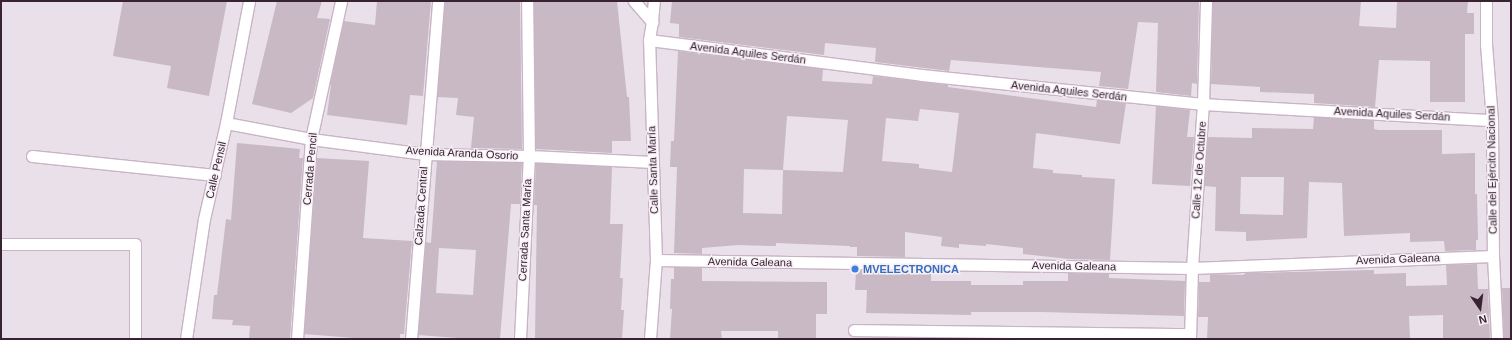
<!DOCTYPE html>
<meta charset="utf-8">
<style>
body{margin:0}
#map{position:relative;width:1512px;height:340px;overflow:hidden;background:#eae0e9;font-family:Arial,sans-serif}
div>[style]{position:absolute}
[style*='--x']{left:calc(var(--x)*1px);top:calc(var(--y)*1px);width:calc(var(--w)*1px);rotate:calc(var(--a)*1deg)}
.building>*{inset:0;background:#c8b9c5}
.roads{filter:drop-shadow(1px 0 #c9b4c5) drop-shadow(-1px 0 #c9b4c5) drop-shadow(0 1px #c9b4c5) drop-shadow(0 -1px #c9b4c5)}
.service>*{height:11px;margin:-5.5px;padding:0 5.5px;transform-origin:5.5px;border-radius:5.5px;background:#fff}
.minor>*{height:11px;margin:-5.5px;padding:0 5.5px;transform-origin:5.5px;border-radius:5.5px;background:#fff}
.secondary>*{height:11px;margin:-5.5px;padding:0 5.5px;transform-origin:5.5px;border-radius:5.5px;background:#fff}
.dots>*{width:11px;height:11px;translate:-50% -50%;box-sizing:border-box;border:2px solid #f7f0f6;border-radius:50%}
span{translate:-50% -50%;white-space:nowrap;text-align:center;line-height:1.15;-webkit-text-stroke:3px #f7f0f6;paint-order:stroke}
.street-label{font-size:11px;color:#392232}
.shop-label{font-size:11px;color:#366cbe;font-weight:700}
.left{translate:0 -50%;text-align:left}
.frame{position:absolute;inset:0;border:2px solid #392232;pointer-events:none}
.north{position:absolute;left:1460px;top:288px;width:40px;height:40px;-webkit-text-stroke:3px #f7f0f6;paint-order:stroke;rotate:166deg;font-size:11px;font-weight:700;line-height:16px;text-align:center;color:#392232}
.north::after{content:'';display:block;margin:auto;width:14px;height:18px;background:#392232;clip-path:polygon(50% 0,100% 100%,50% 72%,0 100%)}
</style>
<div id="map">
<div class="building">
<i style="clip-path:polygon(123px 1px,227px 1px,209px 96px,167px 88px,171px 66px,113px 56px)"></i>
<i style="clip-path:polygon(277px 1px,322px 1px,317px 18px,330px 19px,313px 98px,291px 113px,252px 104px)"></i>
<i style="clip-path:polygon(377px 1px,431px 1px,423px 96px,410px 95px,407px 125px,327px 115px,331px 85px,330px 86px,344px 21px,375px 25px)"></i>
<i style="clip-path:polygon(445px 1px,520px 1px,522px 149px,471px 148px,474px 117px,456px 115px,458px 98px,437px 97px)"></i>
<i style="clip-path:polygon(534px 1px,617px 1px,627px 97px,629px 97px,631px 141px,612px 141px,612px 153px,536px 149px)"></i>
<i style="clip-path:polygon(672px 1px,1199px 1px,1197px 84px,1192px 83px,1191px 96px,1156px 92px,1158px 23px,1138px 22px,1128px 89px,1099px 86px,1101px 72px,951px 60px,949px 71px,875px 62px,876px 48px,825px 43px,824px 55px,679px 37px,679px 24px,670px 23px)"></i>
<i style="clip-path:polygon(1213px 1px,1361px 1px,1359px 26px,1396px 28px,1397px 1px,1468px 1px,1467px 13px,1474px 13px,1474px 34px,1465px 34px,1465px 102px,1430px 102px,1430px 61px,1379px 60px,1375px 107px,1314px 103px,1314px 94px,1260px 92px,1260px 87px,1211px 84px)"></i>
<i style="clip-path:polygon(evenodd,678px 51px,823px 69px,822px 81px,872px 84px,873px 76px,948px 85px,948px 87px,1096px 107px,1097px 100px,1126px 103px,1120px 144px,1036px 133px,1033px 168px,1053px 170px,1053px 173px,1082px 175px,1082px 177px,1115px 179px,1110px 260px,1069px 259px,1023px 254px,1023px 248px,986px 244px,986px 246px,959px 244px,959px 248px,941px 246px,942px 237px,905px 232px,905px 257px,857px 256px,857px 247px,850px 247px,850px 246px,776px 243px,776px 246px,738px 245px,702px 248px,702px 254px,674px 253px,677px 167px,670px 167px,671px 141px,674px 141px,678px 51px,920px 109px,959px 113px,952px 172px,919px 168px,919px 164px,882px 161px,886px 118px,918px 121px,920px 109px,678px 51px,787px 116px,848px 120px,843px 172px,783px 170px,787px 116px,678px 51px,744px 169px,783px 170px,782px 214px,743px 213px,744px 169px)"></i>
<i style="clip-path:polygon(1156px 106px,1190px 110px,1187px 137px,1194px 137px,1190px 186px,1152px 184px)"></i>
<i style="clip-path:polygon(evenodd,1314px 117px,1374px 120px,1374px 129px,1378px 130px,1442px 130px,1442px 154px,1475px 153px,1475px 194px,1477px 194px,1478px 240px,1476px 240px,1476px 250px,1445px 251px,1444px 241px,1410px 242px,1410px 233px,1344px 236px,1342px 183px,1309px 182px,1307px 238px,1246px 241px,1246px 232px,1215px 231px,1216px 187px,1204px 186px,1208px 137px,1252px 138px,1252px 128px,1313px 129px,1314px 117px,1241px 177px,1284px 177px,1283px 215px,1240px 214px,1241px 177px)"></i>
<i style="clip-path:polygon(237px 143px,300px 149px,299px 158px,303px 158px,290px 339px,249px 339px,250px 326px,232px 325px,233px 320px,212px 319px,214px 295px,217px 295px,226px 219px,231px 220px)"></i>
<i style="clip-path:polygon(317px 158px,369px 161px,363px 238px,412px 241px,404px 334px,400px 334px,400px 339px,366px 339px,304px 334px)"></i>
<i style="clip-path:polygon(evenodd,437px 161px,522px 163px,520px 204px,511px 204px,500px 339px,471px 339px,418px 335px,426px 242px,431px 243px,437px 161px,439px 248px,476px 250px,473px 295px,436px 293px,439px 248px)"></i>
<i style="clip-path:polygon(536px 163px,612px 167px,610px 224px,623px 224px,620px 278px,623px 278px,621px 310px,624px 310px,622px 339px,535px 339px,537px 205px,534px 205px)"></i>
<i style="clip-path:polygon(1477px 264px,1478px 289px,1488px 289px,1490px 339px,1443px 339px,1443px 315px,1409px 316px,1410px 339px,1207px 339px,1208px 317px,1198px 317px,1199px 282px,1210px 282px,1210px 274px,1243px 275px,1246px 273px,1374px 270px,1374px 274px,1406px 273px,1406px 286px,1447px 285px,1446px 265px)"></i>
<i style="clip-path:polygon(674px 267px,702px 268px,702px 281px,827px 282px,827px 314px,816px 314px,816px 339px,778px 339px,778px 331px,721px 331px,722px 339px,670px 339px,672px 309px,670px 309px,671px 279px,674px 279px)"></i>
<i style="clip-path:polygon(856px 270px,905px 271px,906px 274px,931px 274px,931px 281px,971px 281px,971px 285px,1023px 285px,1023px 281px,1068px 281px,1068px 273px,1109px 274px,1109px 278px,1185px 281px,1184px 316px,1042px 312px,971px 312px,971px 315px,866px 313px,867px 290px,855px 290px)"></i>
<i style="clip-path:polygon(1502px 288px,1511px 288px,1511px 339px,1504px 339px)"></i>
</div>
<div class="roads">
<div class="service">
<i style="--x:32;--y:156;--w:184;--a:5.9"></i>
<i style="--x:1;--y:244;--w:134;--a:0"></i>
<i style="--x:135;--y:244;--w:95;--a:90"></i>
</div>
<div class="minor">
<i style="--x:634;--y:1;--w:28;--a:49"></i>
<i style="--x:1486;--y:1;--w:43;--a:90"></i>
<i style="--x:1486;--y:44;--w:76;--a:85.5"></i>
<i style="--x:1492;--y:120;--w:136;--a:89.6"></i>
<i style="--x:1493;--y:256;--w:83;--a:87.2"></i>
<i style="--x:649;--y:40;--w:275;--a:7.3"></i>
<i style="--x:922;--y:75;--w:282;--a:5.9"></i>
<i style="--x:1203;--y:104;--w:289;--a:3.2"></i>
<i style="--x:226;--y:123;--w:86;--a:10.7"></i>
<i style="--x:311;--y:139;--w:115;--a:7.5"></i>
<i style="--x:425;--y:154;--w:104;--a:1.1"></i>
<i style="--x:529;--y:156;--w:124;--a:2.8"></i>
<i style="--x:656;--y:260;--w:536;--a:0.86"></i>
<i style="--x:1192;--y:268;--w:301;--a:-2.3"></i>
<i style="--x:854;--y:330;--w:336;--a:0.7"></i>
<i style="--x:297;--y:339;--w:200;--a:-86"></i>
<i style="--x:311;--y:139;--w:141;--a:-77.7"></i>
<i style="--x:411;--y:339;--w:339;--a:-85.4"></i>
<i style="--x:520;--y:339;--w:183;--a:-87.2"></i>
<i style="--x:529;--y:156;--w:155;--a:-90.7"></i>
<i style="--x:650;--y:339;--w:79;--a:-85.7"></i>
<i style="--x:656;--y:260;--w:220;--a:-91.8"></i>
<i style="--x:649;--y:40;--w:18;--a:-81"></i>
<i style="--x:652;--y:22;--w:21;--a:-85"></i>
<i style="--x:1190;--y:339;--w:71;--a:-88.4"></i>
<i style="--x:1192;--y:268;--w:164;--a:-86.2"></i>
<i style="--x:1203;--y:104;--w:103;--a:-88.3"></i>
</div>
<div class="secondary">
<i style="--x:186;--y:339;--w:121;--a:-81.5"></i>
<i style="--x:204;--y:219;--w:98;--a:-77.1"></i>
<i style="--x:226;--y:123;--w:124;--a:-79.3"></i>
</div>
</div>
<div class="dots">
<i style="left:855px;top:269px;background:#3f7fe0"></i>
</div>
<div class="street-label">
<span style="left:748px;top:53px;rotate:7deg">Avenida Aquiles Serdán</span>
<span style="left:1069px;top:91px;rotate:6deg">Avenida Aquiles Serdán</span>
<span style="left:1392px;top:114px;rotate:3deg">Avenida Aquiles Serdán</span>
<span style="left:462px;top:153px;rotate:3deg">Avenida Aranda Osorio</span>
<span style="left:310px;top:169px;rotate:-85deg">Cerrada Pencil</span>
<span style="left:216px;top:170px;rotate:-77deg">Calle Pensil</span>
<span style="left:653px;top:170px;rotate:-92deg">Calle Santa María</span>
<span style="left:1199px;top:170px;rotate:-86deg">Calle 12 de Octubre</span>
<span style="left:1492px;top:170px;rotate:-91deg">Calle del Ejército Nacional</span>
<span style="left:421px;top:206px;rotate:-86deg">Calzada Central</span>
<span style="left:525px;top:230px;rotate:-87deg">Cerrada Santa María</span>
<span style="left:1398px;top:259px;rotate:-2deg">Avenida Galeana</span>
<span style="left:750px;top:262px;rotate:1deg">Avenida Galeana</span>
<span style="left:1074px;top:266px;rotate:1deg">Avenida Galeana</span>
</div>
<div class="shop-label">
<span class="left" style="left:863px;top:269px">MVELECTRONICA</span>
</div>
<div class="frame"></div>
<div class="north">N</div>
</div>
